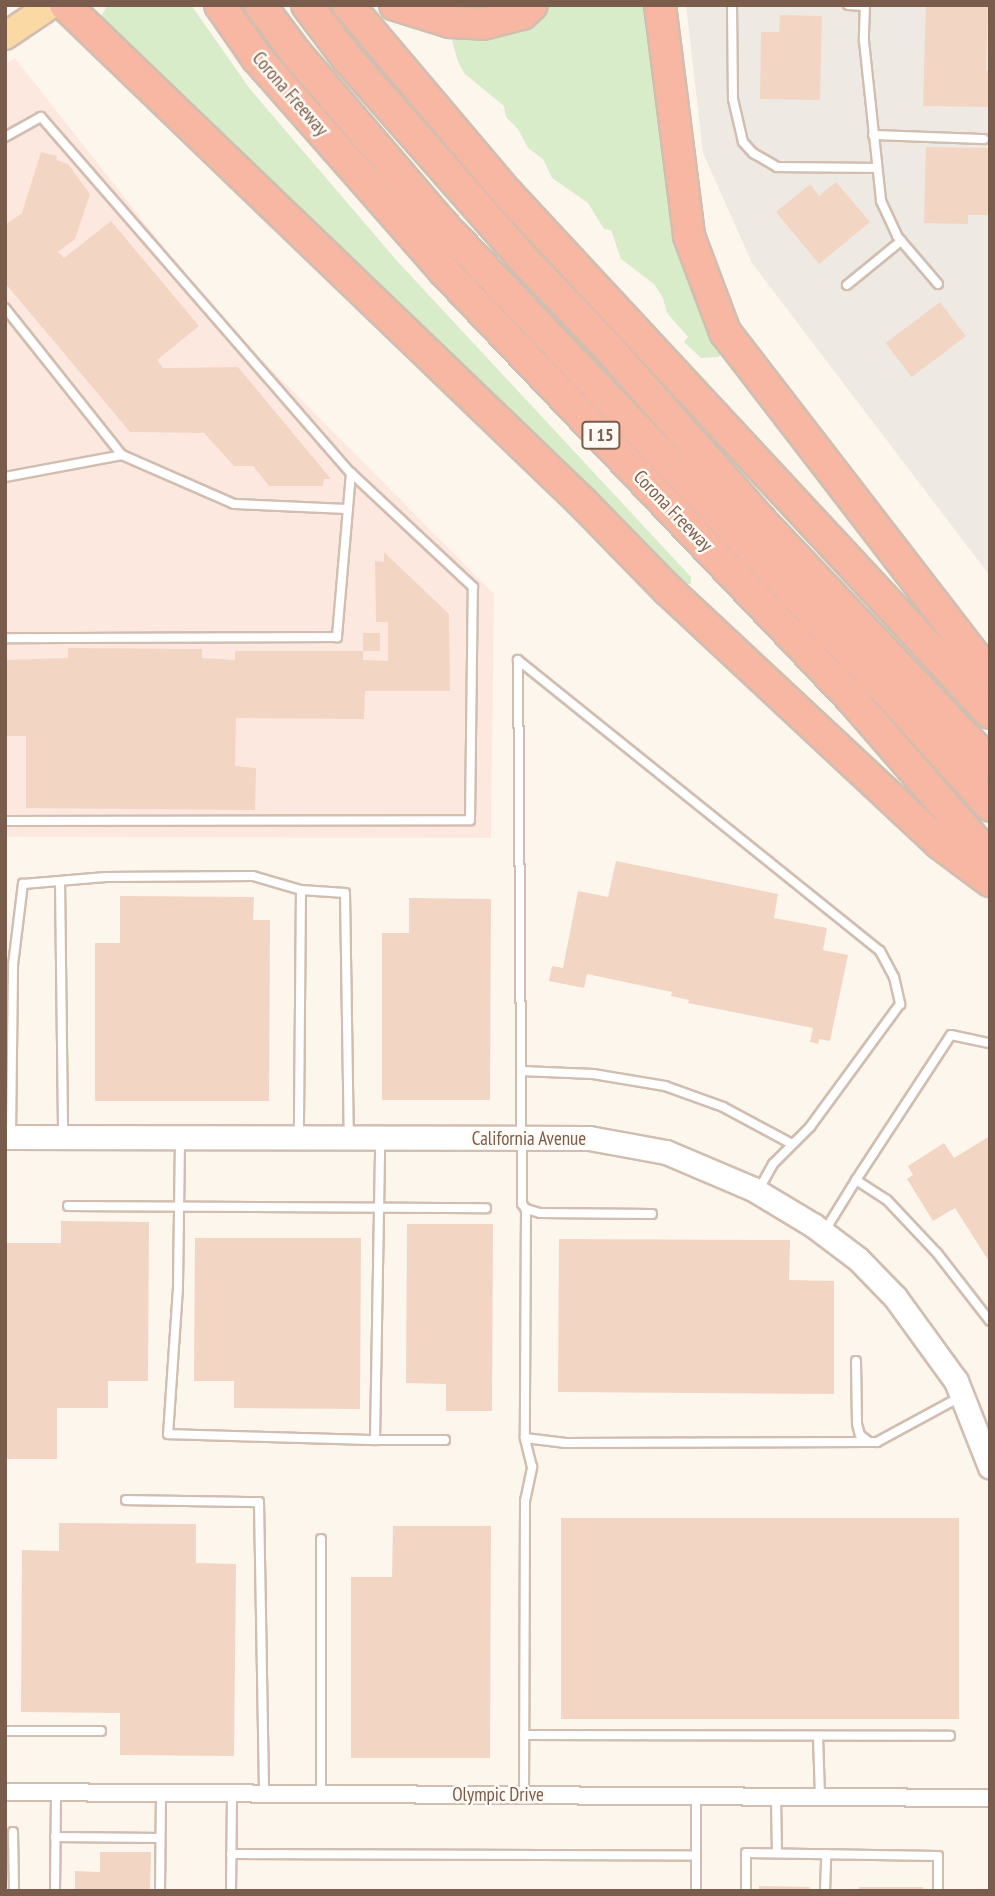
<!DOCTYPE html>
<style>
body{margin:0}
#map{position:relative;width:995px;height:1896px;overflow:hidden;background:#fdf6ec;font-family:"PT Sans Narrow",sans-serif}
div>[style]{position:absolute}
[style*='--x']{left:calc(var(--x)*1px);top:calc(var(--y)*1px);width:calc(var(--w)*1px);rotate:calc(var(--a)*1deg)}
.commercial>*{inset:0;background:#fde8e0}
.industrial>*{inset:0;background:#efe9e4}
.green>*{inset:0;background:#d8ecc9}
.building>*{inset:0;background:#f3d5c3;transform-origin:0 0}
.roads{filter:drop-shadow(2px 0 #d1beb0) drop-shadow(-2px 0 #d1beb0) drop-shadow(0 2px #d1beb0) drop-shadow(0 -2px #d1beb0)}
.lane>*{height:8px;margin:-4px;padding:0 4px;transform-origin:4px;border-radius:4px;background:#fff}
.street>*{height:16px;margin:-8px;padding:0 8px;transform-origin:8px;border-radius:8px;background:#fff}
.secondary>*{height:23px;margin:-11.5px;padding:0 11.5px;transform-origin:11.5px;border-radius:11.5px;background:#fff}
.primary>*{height:26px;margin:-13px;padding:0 13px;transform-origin:13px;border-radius:13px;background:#fbd9a5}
.highway>*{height:30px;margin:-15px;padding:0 15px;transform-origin:15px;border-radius:15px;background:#f7b7a3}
span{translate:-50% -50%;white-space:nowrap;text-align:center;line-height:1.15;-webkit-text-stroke:5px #fffaf3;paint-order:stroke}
.shield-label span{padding:2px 5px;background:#fffaf3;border:2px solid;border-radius:5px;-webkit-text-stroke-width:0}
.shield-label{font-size:18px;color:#7a5c4d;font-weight:700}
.street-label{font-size:19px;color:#7a5c4d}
.frame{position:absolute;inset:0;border:7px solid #7a5c4d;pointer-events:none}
</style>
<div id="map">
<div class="commercial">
<i style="clip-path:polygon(15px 58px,176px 263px,258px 356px,494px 594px,491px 838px,5px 837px,5px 64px)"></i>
</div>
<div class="industrial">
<i style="clip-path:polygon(686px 5px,990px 5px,990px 576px,752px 263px,703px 153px)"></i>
</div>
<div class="green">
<i style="clip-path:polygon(107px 5px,191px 5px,250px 89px,398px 262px,691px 577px,691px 584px,681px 584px,105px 27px,101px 17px)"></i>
<i style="clip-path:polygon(549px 5px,647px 5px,677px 235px,692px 288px,710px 330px,724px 350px,719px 357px,701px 358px,684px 342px,688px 337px,667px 313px,663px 298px,654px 284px,621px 259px,611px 230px,604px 229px,588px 203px,552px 178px,543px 159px,528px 148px,518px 129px,506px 117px,504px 106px,465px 74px,458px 62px,452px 40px,499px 32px,534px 18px)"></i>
</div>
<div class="building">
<i style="clip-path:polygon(926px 5px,988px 5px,986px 71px,990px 71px,990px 107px,923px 106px)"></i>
<i style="clip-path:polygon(780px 15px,822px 16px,820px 100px,760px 99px,761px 32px,779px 32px)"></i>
<i style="clip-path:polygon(926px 147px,990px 148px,990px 215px,968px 215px,968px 224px,924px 223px)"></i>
<i style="clip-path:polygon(41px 152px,57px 156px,56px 160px,68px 164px,90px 194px,75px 239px,58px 252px,64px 258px,111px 221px,199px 326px,157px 360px,163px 368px,238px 367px,331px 479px,324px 479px,323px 486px,269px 486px,253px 466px,234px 466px,204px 433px,130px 432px,5px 283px,5px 225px,22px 213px)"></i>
<i style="clip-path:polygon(836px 182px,870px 222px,819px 264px,776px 212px,810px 184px,819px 196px)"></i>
<i style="left:940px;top:302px;width:43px;height:68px;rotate:53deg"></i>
<i style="clip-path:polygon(384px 552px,449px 614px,450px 691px,365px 691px,364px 719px,236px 718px,235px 766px,256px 768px,255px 810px,26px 808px,26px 736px,5px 736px,5px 660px,68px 658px,68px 648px,202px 649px,202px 658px,235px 660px,235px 651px,363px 651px,363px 660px,388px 661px,388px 622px,376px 622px,375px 561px,384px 562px)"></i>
<i style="left:363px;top:633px;width:17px;height:18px"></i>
<i style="clip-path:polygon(616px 861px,778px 894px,774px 918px,827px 928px,823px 950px,848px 955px,830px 1041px,819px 1039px,818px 1044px,810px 1042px,813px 1028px,688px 1003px,689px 1000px,671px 996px,672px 992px,587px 974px,584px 988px,549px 981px,552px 966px,563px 968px,578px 891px,608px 897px)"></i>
<i style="clip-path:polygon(120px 896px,254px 897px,253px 920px,270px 920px,269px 1101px,95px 1101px,95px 943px,120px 943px)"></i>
<i style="clip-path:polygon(409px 898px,491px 899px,490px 1100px,382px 1100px,382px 933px,409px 933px)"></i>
<i style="clip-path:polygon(990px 1136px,990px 1263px,955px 1208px,933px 1221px,907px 1179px,913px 1175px,908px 1166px,944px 1143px,954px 1158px)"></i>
<i style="clip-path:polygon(61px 1221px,149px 1222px,148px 1381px,108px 1381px,108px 1408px,57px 1408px,57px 1459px,5px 1459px,5px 1243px,61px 1243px)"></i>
<i style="clip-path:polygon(407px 1224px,493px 1224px,492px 1411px,446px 1411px,446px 1384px,406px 1383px)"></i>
<i style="clip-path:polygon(195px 1238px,361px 1238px,360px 1409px,234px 1408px,234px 1381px,194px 1381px)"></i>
<i style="clip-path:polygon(559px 1239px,790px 1240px,789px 1280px,834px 1281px,834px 1394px,558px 1392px)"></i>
<i style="left:561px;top:1518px;width:398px;height:201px"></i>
<i style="clip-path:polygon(59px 1523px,196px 1524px,196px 1563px,236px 1564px,234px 1756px,120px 1755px,120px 1713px,21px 1712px,22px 1550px,59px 1551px)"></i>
<i style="clip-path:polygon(393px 1526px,491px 1526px,490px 1758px,351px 1758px,351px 1577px,392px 1577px)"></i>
<i style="clip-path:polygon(100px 1852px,151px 1852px,150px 1891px,75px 1891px,75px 1871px,100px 1872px)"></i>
<i style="clip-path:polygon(759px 1886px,810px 1887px,810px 1891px,759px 1891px)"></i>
<i style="left:859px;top:1887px;width:64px;height:4px"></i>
</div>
<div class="roads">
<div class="lane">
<i style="--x:732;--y:5;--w:94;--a:89.4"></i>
<i style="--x:733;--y:99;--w:44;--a:76.9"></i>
<i style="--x:743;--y:142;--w:15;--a:48"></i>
<i style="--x:753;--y:153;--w:28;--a:30"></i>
<i style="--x:777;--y:167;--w:100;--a:0.6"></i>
<i style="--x:848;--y:5;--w:17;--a:3"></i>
<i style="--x:865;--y:5;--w:36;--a:92"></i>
<i style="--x:864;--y:41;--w:161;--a:83.9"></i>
<i style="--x:881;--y:201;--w:38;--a:65"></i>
<i style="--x:897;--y:236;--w:63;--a:49.5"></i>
<i style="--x:873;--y:135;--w:111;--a:2.1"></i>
<i style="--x:5;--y:137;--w:41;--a:-29.1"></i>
<i style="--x:41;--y:117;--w:472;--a:49"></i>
<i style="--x:351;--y:473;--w:165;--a:94.9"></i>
<i style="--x:337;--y:637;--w:332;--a:179.8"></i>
<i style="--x:847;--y:285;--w:70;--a:-39.2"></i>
<i style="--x:5;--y:308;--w:188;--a:51.5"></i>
<i style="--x:122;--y:455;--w:122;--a:23.6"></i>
<i style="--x:234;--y:504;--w:114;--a:2.5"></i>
<i style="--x:5;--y:477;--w:119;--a:-10.6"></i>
<i style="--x:5;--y:821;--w:465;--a:-0.1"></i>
<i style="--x:470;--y:820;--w:233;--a:-89.3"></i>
<i style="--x:473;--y:587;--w:167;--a:-136.9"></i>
<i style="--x:60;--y:881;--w:253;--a:89.3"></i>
<i style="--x:301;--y:890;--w:44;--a:3.9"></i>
<i style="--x:345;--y:893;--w:243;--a:89.1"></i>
<i style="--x:521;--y:1071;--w:72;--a:2.4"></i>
<i style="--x:593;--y:1074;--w:73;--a:9.5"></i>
<i style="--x:665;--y:1086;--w:62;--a:19.9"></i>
<i style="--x:723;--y:1107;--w:78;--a:28.2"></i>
<i style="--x:11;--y:1134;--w:169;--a:-89.3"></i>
<i style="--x:13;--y:965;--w:82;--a:-83"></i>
<i style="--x:23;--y:884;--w:83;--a:-4.8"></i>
<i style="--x:106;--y:877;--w:147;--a:-0.4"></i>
<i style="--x:253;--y:876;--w:50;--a:16.3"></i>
<i style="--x:301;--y:890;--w:244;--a:90.5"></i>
<i style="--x:180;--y:1141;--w:147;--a:90.8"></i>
<i style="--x:178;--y:1288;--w:146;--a:93.9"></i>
<i style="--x:168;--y:1434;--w:207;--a:1.7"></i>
<i style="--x:375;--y:1440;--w:301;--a:-89"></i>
<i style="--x:856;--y:1180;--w:173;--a:-56.8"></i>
<i style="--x:951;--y:1035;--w:40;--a:12"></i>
<i style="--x:68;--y:1206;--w:418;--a:0.3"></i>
<i style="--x:526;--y:1209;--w:229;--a:90.3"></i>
<i style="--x:525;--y:1438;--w:39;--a:7"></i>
<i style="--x:564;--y:1443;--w:305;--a:-0.2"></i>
<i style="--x:652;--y:1214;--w:112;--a:-179.5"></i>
<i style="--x:540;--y:1213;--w:15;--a:-164"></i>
<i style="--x:526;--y:1209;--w:6;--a:-129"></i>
<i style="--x:522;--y:1204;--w:544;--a:-90.42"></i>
<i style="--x:518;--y:660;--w:464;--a:38.8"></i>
<i style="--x:880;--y:951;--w:30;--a:62"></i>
<i style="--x:894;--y:977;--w:28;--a:77"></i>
<i style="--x:900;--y:1004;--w:152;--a:126.2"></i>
<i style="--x:810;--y:1127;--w:52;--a:135"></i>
<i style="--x:773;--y:1164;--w:29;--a:119"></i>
<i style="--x:824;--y:1232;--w:61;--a:-58.4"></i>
<i style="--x:856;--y:1180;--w:37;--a:33"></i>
<i style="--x:887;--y:1200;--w:73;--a:46.7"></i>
<i style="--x:937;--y:1253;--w:86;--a:52.1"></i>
<i style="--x:856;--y:1361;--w:63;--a:89.1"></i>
<i style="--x:857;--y:1424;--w:11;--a:75"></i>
<i style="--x:860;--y:1435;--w:11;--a:38"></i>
<i style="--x:869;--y:1442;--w:8;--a:0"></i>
<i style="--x:877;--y:1442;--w:94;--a:-28.5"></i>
<i style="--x:375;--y:1440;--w:70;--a:0"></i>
<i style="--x:126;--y:1500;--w:133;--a:0.9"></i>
<i style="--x:259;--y:1502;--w:292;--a:89"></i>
<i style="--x:5;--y:1731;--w:96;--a:0"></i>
<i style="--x:524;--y:1735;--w:426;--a:0.1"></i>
<i style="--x:818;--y:1736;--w:61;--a:88.1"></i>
<i style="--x:321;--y:1794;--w:255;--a:-90"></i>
<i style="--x:524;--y:1795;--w:294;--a:-89.8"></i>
<i style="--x:525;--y:1501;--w:35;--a:-78"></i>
<i style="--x:532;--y:1467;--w:30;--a:-104"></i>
<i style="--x:696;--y:1796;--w:95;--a:90"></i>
<i style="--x:776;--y:1797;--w:56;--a:89"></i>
<i style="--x:13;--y:1832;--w:59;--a:89"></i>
<i style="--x:55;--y:1837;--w:105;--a:0.5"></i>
<i style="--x:231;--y:1854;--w:465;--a:0.2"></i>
<i style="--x:55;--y:1891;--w:99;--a:-89.4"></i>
<i style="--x:160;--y:1891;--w:98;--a:-89.4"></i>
<i style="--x:231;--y:1891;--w:98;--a:-89.4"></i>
<i style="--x:746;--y:1891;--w:38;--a:-90"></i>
<i style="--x:746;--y:1853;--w:192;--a:0.9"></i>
<i style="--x:938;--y:1856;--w:35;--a:90"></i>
<i style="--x:825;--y:1891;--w:37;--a:-88"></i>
</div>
<div class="street">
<i style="--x:5;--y:1792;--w:985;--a:0.35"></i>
</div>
<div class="secondary">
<i style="--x:5;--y:1137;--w:584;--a:0.1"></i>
<i style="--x:589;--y:1138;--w:78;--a:10.3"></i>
<i style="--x:666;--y:1152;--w:95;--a:23"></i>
<i style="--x:753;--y:1189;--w:70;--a:31"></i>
<i style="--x:813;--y:1225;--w:56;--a:37.1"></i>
<i style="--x:858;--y:1259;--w:53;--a:45.8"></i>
<i style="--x:895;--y:1297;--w:104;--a:54"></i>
<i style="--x:956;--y:1381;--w:92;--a:68.4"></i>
</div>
<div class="primary">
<i style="--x:5;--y:36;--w:55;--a:-34"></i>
</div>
<div class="highway">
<i style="--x:65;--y:5;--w:717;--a:43.87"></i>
<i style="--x:582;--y:502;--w:124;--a:45.7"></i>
<i style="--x:669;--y:591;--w:369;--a:43"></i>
<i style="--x:939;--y:843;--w:64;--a:36.7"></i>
<i style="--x:220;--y:5;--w:65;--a:55.1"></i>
<i style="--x:257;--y:58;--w:283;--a:48.7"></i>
<i style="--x:444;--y:271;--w:591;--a:46.37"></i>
<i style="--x:852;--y:699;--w:211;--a:49"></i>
<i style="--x:260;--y:5;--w:59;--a:53.3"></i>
<i style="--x:295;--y:52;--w:226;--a:49.5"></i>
<i style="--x:442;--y:224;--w:657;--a:46.42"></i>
<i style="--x:895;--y:700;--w:142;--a:48.1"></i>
<i style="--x:307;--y:5;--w:66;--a:53"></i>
<i style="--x:347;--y:58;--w:276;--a:48.7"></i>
<i style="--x:529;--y:265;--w:110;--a:46.1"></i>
<i style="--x:605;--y:344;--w:235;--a:48.6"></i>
<i style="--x:760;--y:520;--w:335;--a:46.6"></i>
<i style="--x:348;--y:5;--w:248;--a:49.8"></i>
<i style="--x:508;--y:194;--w:708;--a:47.12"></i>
<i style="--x:395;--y:5;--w:58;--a:17.2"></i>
<i style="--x:450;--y:22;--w:33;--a:3"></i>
<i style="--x:483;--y:24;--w:40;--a:-14.4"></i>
<i style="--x:522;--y:14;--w:13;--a:-42"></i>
<i style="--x:660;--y:5;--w:233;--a:82.8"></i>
<i style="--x:689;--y:236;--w:103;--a:69.4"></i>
<i style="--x:725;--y:332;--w:434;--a:52.4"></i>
</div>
</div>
<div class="shield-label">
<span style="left:601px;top:435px">I 15</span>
</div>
<div class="street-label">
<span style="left:290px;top:94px;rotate:49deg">Corona Freeway</span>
<span style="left:673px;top:511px;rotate:46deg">Corona Freeway</span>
<span style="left:529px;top:1139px">California Avenue</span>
<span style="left:498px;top:1795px">Olympic Drive</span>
</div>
<div class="frame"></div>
</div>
